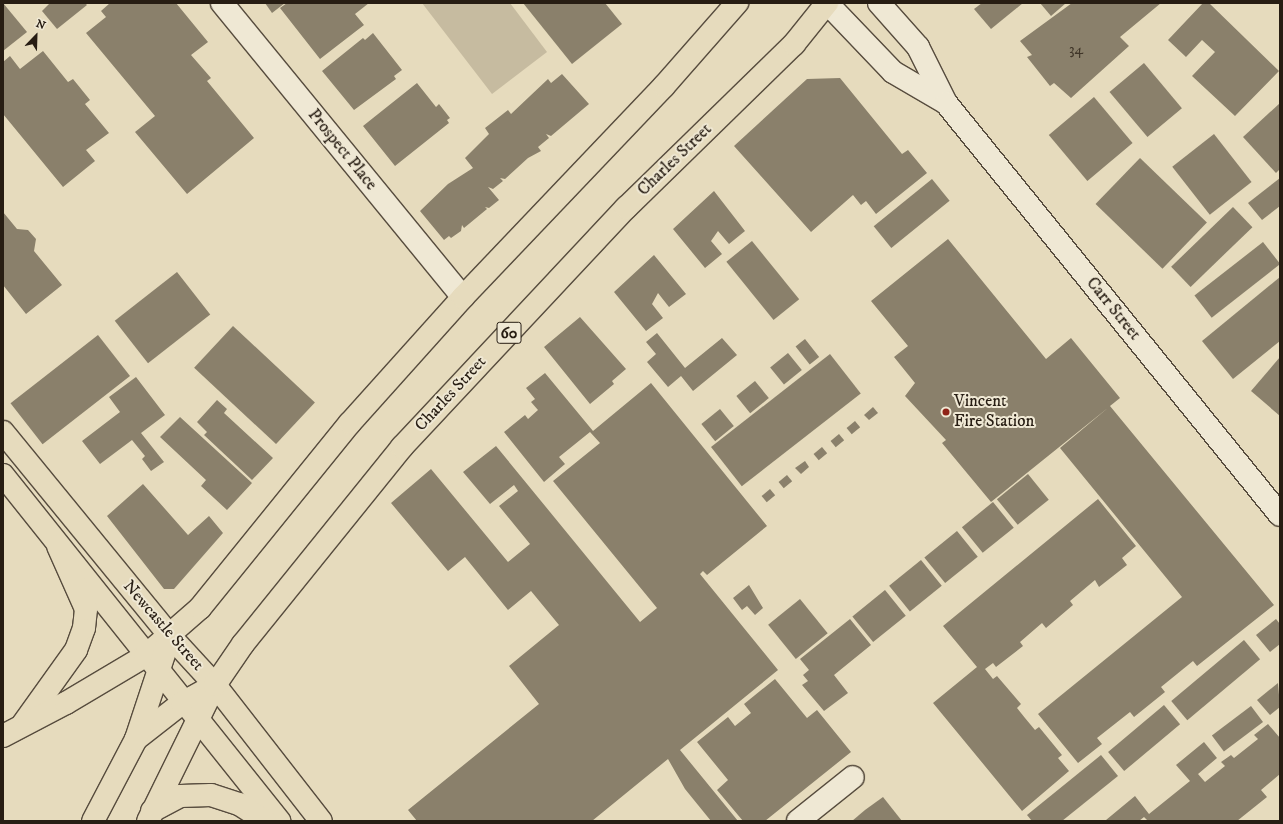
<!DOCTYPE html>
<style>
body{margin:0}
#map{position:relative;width:1283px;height:824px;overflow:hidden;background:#e6dbbd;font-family:"IM FELL DW Pica",serif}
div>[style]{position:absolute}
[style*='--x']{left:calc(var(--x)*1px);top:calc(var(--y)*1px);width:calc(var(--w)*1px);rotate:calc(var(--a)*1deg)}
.green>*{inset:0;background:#c6bba0}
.building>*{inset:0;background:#8a806b;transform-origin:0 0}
.roads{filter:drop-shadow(1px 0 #574c3e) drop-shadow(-1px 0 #574c3e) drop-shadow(0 1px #574c3e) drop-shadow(0 -1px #574c3e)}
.street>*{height:22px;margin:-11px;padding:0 11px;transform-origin:11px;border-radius:11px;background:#efe8d4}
.secondary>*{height:22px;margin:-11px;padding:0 11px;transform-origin:11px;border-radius:11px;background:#efe8d4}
.primary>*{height:22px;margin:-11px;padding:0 11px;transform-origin:11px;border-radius:11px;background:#e6dbbd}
.highway>*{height:22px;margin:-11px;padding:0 11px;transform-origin:11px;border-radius:11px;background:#e6dbbd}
.dots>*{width:11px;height:11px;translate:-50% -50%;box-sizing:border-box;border:2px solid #efe8d4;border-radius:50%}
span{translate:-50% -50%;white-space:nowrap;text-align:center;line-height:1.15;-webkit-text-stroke:4px #efe8d4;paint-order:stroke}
.number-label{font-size:15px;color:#403629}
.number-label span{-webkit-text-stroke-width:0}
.shield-label span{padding:1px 3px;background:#efe8d4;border:1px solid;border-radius:3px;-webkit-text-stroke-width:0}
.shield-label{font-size:16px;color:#271d13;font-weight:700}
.street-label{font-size:17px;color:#271d13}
.poi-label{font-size:17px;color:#271d13}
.left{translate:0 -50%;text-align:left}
.frame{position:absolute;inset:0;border:4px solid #271d13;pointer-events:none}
.north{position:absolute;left:16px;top:16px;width:40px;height:40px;-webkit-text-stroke:3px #efe8d4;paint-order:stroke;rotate:23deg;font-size:11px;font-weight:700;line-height:16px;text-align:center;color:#271d13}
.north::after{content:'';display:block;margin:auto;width:14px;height:18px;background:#271d13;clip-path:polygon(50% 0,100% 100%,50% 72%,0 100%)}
</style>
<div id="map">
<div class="green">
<i style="clip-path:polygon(422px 3px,510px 3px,547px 52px,492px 94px)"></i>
</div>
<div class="building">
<i style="clip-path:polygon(3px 3px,27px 32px,3px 51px)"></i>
<i style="clip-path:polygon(50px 3px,85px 3px,87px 5px,57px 29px,42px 11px)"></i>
<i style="clip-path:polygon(110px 3px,176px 3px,208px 42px,191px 55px,211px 78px,207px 81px,254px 138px,187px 194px,135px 132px,155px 116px,86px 33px,106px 17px,101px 11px)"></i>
<i style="clip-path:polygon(265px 3px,285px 3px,272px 13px)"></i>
<i style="clip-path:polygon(287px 3px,369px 3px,355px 14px,364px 25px,320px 59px,280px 8px)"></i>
<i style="clip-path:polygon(523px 3px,605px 3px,622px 24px,572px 64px)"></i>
<i style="clip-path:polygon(982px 3px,1023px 3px,991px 29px,974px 9px)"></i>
<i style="clip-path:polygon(1040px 3px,1066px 3px,1051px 16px)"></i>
<i style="clip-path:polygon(1072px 3px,1161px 3px,1120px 37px,1129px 46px,1071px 98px,1054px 83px,1050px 86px,1027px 57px,1032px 55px,1020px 41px)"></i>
<i style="clip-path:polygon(1203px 3px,1209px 3px,1279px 71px,1235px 116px,1192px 76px,1215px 52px,1202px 40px,1186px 57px,1168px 40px)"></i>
<i style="clip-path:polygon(373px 33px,402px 70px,394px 76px,396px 79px,354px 110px,322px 71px,363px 38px,365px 40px)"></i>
<i style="clip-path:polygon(43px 51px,68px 82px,73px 79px,90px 100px,85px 104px,109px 133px,86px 150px,95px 161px,63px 187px,3px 114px,3px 62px,10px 56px,20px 69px)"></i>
<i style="left:1144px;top:63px;width:59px;height:45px;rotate:50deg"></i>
<i style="clip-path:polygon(562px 74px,589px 104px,551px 136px,546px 134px,549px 138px,538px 147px,541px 151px,528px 158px,505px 179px,500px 178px,503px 181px,493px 189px,488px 187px,499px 200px,489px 208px,485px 207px,487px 209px,464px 228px,462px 225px,461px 231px,451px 238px,449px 236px,444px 240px,420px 211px,448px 184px,473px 168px,465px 158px,489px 134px,485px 128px,508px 110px,511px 114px,548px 79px,551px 83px)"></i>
<i style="clip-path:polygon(840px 78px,902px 154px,908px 150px,927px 173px,876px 214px,866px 201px,861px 205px,853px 195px,811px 232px,734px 146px,807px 79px)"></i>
<i style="clip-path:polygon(417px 83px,436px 107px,439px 104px,450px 118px,447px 120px,449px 123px,395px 166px,363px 126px)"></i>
<i style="left:1094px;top:97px;width:60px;height:59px;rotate:50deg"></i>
<i style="clip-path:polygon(1280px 103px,1280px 169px,1276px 173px,1243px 137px)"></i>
<i style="left:1214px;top:134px;width:61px;height:53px;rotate:52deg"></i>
<i style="left:1140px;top:158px;width:93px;height:64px;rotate:44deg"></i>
<i style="clip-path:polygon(1280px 178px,1280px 206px,1262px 220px,1248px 203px)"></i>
<i style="left:932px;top:179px;width:28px;height:75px;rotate:51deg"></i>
<i style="clip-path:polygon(714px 191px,745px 231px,729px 244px,718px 231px,711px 241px,722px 254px,705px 268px,673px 229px)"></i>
<i style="left:1233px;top:207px;width:28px;height:86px;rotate:46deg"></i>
<i style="clip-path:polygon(3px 212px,17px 229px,28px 230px,36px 239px,34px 251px,62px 285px,26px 314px,3px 285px)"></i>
<i style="clip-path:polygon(948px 239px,1046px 359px,1071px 338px,1120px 398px,1110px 406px,1274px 605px,1197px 666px,1193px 661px,1161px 687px,1165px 692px,1134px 717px,1130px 712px,1097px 738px,1102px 744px,1078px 763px,1038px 714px,1182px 597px,1060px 448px,1109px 407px,991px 502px,942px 443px,946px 440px,905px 396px,915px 383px,894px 357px,908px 346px,871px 301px)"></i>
<i style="left:752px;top:241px;width:75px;height:33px;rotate:51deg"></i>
<i style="left:1263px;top:242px;width:28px;height:87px;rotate:52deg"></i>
<i style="clip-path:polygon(654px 255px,686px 294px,669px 307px,658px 293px,652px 304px,663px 318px,646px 331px,614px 292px)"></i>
<i style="left:177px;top:272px;width:54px;height:79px;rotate:52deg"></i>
<i style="clip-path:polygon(1280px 277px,1280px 341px,1233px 379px,1202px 341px)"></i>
<i style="clip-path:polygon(580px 317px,626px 369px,612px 381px,614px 384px,590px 404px,544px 347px)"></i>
<i style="left:233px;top:326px;width:112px;height:57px;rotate:43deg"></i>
<i style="clip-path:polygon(657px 333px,685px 368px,722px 338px,737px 355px,693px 391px,681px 376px,668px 387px,647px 362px,656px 354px,646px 342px)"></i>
<i style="left:98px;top:335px;width:52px;height:111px;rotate:52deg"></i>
<i style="left:805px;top:339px;width:23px;height:12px;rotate:52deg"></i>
<i style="left:788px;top:353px;width:22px;height:23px;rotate:51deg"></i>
<i style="left:830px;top:354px;width:50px;height:151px;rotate:52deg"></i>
<i style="clip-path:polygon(1280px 357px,1280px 416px,1251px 391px)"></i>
<i style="clip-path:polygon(545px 373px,593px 431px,651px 383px,767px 526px,707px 575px,703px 571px,700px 574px,778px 670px,680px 750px,738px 821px,711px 821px,685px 789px,668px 759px,592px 821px,417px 821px,408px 810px,539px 704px,509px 666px,559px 625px,531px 591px,508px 610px,465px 557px,448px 571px,391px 503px,431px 469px,508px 562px,530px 544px,499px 506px,518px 491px,514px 485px,490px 504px,463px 472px,496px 446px,640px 622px,657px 608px,553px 481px,600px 443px,590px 432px,559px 457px,565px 464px,544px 482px,504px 432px,525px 415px,528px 419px,538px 410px,531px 402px,535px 399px,526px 388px)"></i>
<i style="clip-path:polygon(136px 377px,165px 415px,141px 433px,164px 462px,151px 471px,142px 459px,145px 456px,132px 440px,100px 464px,82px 441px,120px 412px,109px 397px)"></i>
<i style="left:755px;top:381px;width:22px;height:24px;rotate:51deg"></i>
<i style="clip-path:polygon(217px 400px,227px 409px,224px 413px,273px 458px,252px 480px,204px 435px,207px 432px,197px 422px)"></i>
<i style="clip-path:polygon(873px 407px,878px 413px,869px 420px,864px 415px)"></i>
<i style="left:720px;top:409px;width:22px;height:24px;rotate:51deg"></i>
<i style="clip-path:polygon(180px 417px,252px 483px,227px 510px,201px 486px,206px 480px,160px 437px)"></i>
<i style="left:855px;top:421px;width:8px;height:11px;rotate:50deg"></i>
<i style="left:839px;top:434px;width:8px;height:11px;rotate:50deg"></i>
<i style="left:822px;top:447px;width:8px;height:11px;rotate:50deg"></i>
<i style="clip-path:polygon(805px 461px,809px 467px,801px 474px,795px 468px)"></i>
<i style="left:1028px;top:474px;width:33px;height:40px;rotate:51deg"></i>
<i style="left:787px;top:475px;width:8px;height:11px;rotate:50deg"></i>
<i style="clip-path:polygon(143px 484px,188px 535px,209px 516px,223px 533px,174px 589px,164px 589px,107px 516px)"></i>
<i style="left:770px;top:489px;width:8px;height:11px;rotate:50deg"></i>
<i style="clip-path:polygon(1098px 499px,1136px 546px,1122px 558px,1127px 565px,1099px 587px,1095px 580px,1070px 601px,1073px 605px,1046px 628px,1042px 623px,1020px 642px,1023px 646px,996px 667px,993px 663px,985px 669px,993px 679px,997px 676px,1021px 704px,1017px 708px,1025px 718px,1035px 730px,1039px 727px,1062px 755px,1058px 758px,1069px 771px,1022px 811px,933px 703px,977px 667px,943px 626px)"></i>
<i style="left:993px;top:502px;width:33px;height:40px;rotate:51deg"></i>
<i style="left:957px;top:531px;width:33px;height:42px;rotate:51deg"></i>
<i style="left:921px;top:560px;width:33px;height:41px;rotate:51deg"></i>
<i style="clip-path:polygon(749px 585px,763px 608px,755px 615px,747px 606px,742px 610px,733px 598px)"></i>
<i style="left:885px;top:590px;width:33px;height:42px;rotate:51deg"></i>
<i style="left:800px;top:599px;width:44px;height:41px;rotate:51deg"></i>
<i style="clip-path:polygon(850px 619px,871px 645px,834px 675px,848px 693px,824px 711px,802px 685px,808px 681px,803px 675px,809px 670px,800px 659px)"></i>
<i style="clip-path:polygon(1276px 619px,1280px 624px,1280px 644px,1270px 652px,1256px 635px)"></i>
<i style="left:1244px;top:640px;width:25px;height:95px;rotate:50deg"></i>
<i style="clip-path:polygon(775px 679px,807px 718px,817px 710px,851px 752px,765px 821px,743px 821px,717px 790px,728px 780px,697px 742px,728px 717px,735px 726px,751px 713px,744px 704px)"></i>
<i style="clip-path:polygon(1278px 683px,1280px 707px,1270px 715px,1257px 700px)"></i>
<i style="left:1164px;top:705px;width:25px;height:73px;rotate:50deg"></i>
<i style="left:1251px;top:706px;width:20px;height:49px;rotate:53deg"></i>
<i style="clip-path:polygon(1268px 724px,1280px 738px,1280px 774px,1261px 790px,1267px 797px,1237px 821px,1148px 821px,1144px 817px,1139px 821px,1106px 820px,1135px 796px,1149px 814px,1190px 781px,1176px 765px,1204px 742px,1217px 758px,1198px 774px,1205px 782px,1225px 766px,1221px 762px,1231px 755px,1234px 758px,1258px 739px,1254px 735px)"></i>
<i style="clip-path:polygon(1101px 755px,1118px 776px,1062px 821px,1032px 821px,1027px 815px)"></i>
<i style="clip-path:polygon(883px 797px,902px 821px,852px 821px,865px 810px)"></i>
</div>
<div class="roads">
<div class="street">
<i style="--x:222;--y:3;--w:380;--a:50.7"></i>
<i style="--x:798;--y:821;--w:70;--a:-38.7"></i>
</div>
<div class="secondary">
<i style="--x:827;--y:3;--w:95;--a:46.3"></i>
<i style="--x:893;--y:72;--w:61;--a:30.3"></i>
<i style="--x:879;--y:3;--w:59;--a:48.4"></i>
<i style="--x:918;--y:47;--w:63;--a:63.4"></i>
<i style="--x:946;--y:103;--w:530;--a:50.97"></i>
</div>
<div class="primary">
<i style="--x:3;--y:432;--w:264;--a:50.7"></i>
<i style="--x:170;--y:636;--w:67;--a:47.4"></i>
<i style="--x:215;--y:685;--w:172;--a:52.1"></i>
<i style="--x:3;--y:475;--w:443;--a:51.4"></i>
</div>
<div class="highway">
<i style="--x:23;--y:724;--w:91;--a:-54.4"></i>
<i style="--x:76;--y:650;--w:23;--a:-70"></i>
<i style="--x:84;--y:628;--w:19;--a:-84"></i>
<i style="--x:86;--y:609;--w:69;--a:-114"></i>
<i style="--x:3;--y:736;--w:71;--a:-27.6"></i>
<i style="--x:66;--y:703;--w:92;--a:-30.7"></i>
<i style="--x:145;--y:656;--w:73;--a:-41.1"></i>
<i style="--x:200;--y:608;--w:238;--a:-51"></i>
<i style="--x:350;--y:423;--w:169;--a:-48.1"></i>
<i style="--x:463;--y:297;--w:291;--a:-46.4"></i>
<i style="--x:664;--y:86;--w:111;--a:-48.7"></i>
<i style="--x:136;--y:739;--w:58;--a:-38"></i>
<i style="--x:182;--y:703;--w:38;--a:-29"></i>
<i style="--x:152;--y:811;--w:32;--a:-28"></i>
<i style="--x:180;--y:796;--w:31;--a:-2"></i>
<i style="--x:211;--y:795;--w:29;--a:18"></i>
<i style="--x:239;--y:804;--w:31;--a:33"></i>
<i style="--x:93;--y:821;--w:93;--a:-62.3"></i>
<i style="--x:136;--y:739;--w:108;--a:-71.7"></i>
<i style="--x:148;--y:821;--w:152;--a:-63.8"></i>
<i style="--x:215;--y:685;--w:50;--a:-55.7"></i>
<i style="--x:243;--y:644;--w:253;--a:-51.1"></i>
<i style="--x:402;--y:447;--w:328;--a:-46.9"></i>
<i style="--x:626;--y:208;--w:235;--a:-44.3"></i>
<i style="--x:794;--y:44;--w:53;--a:-51.2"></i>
</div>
</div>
<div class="dots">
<i style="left:946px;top:412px;background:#8f2418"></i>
</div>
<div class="number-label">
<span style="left:1076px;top:50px">34</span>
</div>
<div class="shield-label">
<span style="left:509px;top:333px">60</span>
</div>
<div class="street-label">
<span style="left:342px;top:150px;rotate:51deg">Prospect Place</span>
<span style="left:675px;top:160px;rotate:-44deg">Charles Street</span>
<span style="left:1113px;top:309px;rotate:51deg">Carr Street</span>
<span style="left:451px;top:394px;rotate:-47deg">Charles Street</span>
<span style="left:163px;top:626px;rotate:49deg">Newcastle Street</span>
</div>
<div class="poi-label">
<span class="left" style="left:954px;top:412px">Vincent<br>Fire Station</span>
</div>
<div class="frame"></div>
<div class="north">N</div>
</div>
